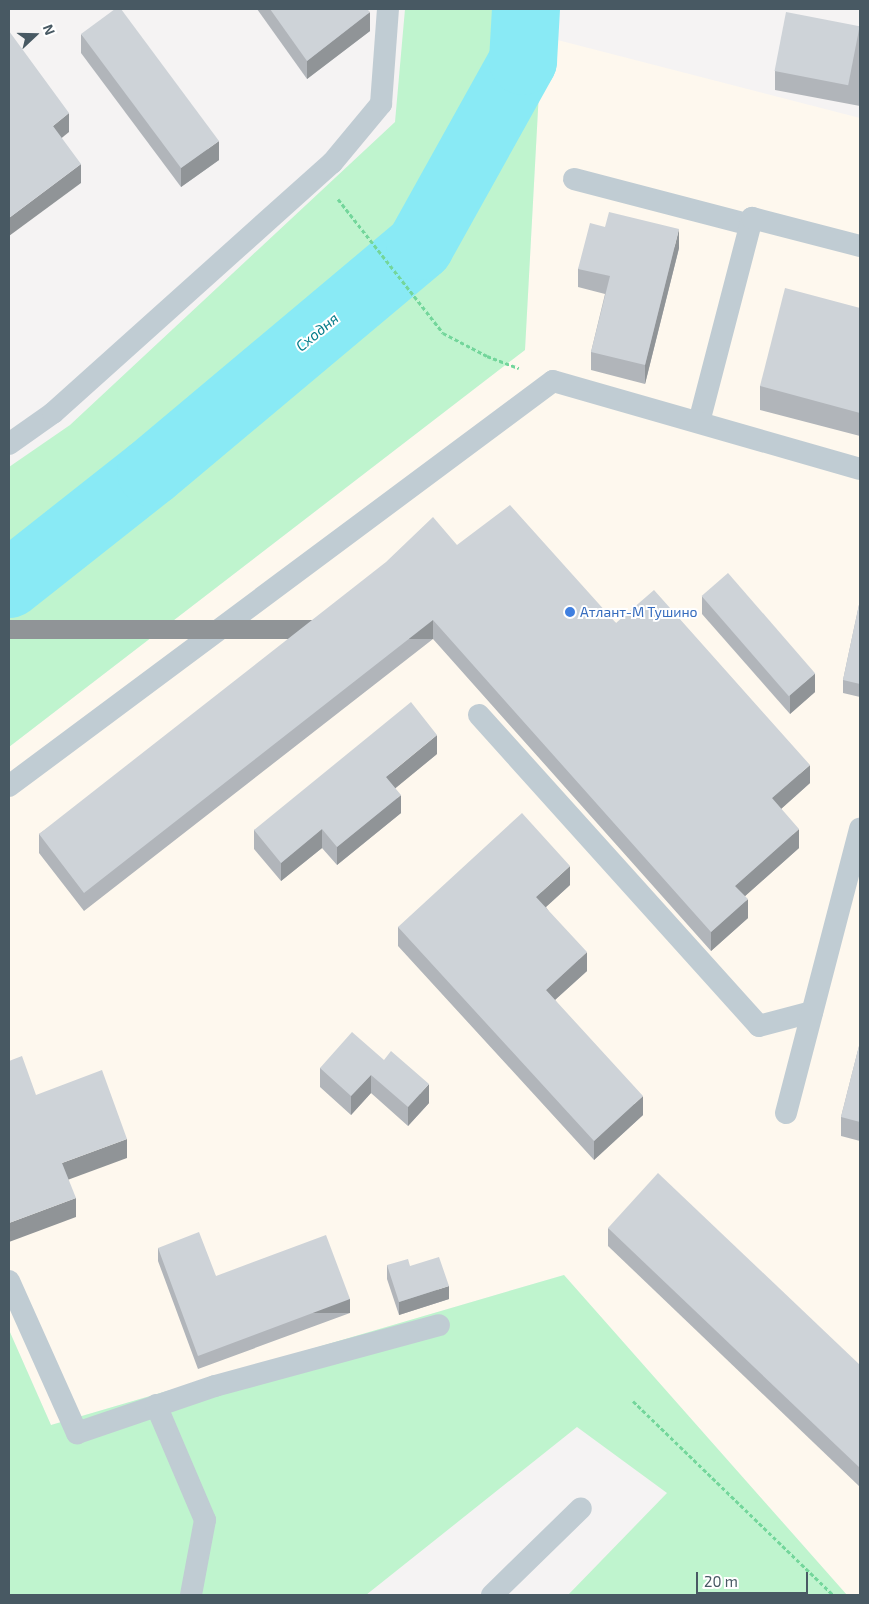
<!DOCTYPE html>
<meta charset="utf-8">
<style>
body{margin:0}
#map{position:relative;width:869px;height:1604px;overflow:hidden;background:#f5f3f3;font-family:"Exo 2",sans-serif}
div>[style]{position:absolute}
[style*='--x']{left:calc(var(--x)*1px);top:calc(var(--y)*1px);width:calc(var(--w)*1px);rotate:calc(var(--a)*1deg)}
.commercial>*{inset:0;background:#fef8ee}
.green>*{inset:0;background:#bff4ce}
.river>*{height:68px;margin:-34px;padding:0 34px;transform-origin:34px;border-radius:34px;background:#89eaf5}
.path>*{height:3px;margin-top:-1.5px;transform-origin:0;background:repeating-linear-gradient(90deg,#73d69b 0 4px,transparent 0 6.5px)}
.lane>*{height:22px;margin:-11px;padding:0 11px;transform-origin:11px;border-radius:11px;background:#c0ccd3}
.wall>*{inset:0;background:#b1b5ba}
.shaded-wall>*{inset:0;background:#909497;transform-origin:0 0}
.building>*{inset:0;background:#ced3d8;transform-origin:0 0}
.dots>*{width:14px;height:14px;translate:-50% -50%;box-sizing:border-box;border:2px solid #fff;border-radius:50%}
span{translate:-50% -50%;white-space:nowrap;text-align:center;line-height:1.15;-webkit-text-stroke:4px #fff;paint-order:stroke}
.shop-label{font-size:14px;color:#366cbe}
.left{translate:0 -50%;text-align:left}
.water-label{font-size:15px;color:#057c8a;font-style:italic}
.frame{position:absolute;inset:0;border:10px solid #485963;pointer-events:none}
.north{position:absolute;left:10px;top:10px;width:50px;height:50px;-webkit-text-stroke:4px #fff;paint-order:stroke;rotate:69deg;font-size:14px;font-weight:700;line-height:20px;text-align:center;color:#485963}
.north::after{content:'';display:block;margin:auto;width:18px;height:22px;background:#485963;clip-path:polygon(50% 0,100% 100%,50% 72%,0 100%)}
.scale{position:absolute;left:696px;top:1572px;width:112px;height:22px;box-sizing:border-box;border:2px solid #485963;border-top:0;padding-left:6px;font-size:15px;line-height:18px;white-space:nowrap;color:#485963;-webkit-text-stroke:4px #fff;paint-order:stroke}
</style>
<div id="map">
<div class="commercial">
<i style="clip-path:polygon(542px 36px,860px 118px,860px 1595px,847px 1595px,564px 1275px,51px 1425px,9px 1330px,9px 747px,525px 350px)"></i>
</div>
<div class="green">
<i style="clip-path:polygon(405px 9px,549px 9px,542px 36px,525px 350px,9px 747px,9px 467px,70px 425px,395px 122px)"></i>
<i style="clip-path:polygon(564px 1275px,847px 1595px,568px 1595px,667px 1493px,577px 1427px,366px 1595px,9px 1595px,9px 1330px,51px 1425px)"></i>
</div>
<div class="river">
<i style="--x:9;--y:584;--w:181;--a:-38.3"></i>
<i style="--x:151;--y:472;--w:351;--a:-40"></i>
<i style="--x:420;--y:246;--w:212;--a:-60.9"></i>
<i style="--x:523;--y:61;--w:52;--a:-86.7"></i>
</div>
<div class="path">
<i style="--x:338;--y:199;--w:170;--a:51.9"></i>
<i style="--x:443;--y:333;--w:50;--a:27.6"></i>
<i style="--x:487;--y:356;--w:34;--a:21"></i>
<i style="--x:633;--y:1401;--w:279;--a:44.1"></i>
</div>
<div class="lane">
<i style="--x:574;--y:179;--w:182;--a:14.6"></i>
<i style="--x:699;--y:422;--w:211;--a:-75.4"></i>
<i style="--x:752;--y:218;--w:112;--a:14.5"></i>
<i style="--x:9;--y:444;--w:54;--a:-35.2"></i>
<i style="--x:53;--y:413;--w:375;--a:-41.9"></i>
<i style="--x:332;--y:163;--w:77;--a:-50.3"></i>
<i style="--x:381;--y:104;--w:95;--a:-85.8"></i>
<i style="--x:479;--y:715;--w:418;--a:48"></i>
<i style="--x:759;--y:1026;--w:55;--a:-14.8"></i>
<i style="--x:9;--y:786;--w:678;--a:-36.67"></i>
<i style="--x:553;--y:381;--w:319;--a:16"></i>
<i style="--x:786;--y:1113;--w:294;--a:-75.4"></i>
<i style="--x:9;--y:1281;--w:167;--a:65.9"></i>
<i style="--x:77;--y:1433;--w:146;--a:-18.8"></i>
<i style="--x:215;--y:1386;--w:232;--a:-15.2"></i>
<i style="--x:156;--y:1405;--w:125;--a:66.9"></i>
<i style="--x:205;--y:1520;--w:76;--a:100.6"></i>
<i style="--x:492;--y:1595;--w:124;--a:-44.3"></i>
</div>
<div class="wall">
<i style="clip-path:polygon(257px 9px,367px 9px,370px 31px,307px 79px)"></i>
<i style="clip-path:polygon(860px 26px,860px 106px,775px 90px,775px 71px)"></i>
<i style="clip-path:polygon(81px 34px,219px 160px,181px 187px,81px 53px)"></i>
<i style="clip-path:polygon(605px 227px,679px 248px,645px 384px,591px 370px,591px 352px,605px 294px,578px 287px,578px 269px)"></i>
<i style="clip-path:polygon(860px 308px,860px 436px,760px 410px,760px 386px)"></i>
<i style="clip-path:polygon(457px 545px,616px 623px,810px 783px,781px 809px,799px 848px,745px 896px,748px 918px,711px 951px,433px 639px,84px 911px,39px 853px,39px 834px)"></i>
<i style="clip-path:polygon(702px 596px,815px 692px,790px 714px,702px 614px)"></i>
<i style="clip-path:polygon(860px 600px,860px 697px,843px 693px,843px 680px)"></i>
<i style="clip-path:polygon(437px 754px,395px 788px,401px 813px,337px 865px,322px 848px,281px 881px,254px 849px,254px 830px)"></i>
<i style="clip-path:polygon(570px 885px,546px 907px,587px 971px,555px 1000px,643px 1115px,594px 1160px,398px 946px,398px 927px)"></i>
<i style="clip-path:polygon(860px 1042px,860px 1141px,841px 1136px,841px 1117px)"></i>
<i style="clip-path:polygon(384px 1060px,429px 1103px,408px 1126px,371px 1093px,351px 1115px,320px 1087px,320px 1068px)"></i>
<i style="clip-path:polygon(608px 1228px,860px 1365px,860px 1487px,608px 1246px)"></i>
<i style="clip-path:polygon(158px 1248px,216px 1276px,350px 1313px,198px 1369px,158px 1261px)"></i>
<i style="clip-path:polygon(387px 1265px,410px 1266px,449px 1299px,399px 1315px,387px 1279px)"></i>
</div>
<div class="shaded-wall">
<i style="clip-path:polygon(370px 12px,370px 31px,307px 79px,307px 61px)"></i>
<i style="clip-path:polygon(69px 113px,69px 132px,53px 145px,53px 126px)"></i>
<i style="clip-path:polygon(219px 141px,219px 160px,181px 187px,181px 168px)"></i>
<i style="clip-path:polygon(81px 164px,81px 183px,9px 236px,9px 218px)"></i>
<i style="clip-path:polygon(679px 229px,679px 248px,645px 384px,645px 365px)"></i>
<i style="left:433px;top:620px;width:19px;height:443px;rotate:90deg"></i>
<i style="clip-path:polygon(815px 673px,815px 692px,790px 714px,790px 695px)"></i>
<i style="clip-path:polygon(437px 735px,437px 754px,386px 796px,386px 777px)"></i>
<i style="clip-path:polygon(810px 765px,810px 783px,772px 817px,772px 798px)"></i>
<i style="clip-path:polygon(401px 795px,401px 813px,337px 865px,337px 847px)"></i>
<i style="clip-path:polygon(322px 829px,322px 848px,281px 881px,281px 863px)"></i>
<i style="clip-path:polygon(799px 829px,799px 848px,735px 905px,735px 886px)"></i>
<i style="clip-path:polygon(570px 866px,570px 885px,536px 916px,536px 897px)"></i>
<i style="clip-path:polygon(748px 899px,748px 918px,711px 951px,711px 932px)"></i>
<i style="clip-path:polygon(587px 952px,587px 971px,546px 1008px,546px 990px)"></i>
<i style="clip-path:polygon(371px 1075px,371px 1093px,351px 1115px,351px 1096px)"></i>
<i style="clip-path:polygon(429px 1084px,429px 1103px,408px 1126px,408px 1107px)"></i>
<i style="clip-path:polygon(643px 1096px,643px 1115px,594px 1160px,594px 1141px)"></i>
<i style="clip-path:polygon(127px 1139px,127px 1158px,62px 1182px,62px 1163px)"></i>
<i style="clip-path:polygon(76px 1198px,76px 1217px,9px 1242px,9px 1223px)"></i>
<i style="clip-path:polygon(449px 1286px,449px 1299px,399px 1315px,399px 1302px)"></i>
<i style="left:350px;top:1299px;width:14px;height:162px;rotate:90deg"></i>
</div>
<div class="building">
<i style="clip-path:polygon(115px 9px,121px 9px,219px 141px,181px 168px,81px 34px)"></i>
<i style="clip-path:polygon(270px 9px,367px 9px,370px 12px,307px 61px)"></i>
<i style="left:786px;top:12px;width:75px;height:60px;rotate:11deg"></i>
<i style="clip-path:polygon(9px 31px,69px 113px,53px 126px,81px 164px,9px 218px)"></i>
<i style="clip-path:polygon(609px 212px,679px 229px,645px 365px,591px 352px,610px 276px,578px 269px,590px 223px,605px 227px)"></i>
<i style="clip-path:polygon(785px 288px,860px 308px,860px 413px,760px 386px)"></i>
<i style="clip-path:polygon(510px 505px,616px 623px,654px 590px,810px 765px,772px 798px,799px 829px,735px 886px,748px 899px,711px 932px,433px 620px,84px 893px,39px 834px,386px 562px,433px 517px,457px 545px)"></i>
<i style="left:728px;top:573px;width:133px;height:35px;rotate:49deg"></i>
<i style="clip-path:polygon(860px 600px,860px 684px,843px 680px)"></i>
<i style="clip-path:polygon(411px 702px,437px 735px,386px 777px,401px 795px,337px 847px,322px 829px,281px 863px,254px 830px)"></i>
<i style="clip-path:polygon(522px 813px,570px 866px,536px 897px,587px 952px,546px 990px,643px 1096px,594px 1141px,398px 927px)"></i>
<i style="clip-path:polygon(352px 1032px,384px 1060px,391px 1051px,429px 1084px,408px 1107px,371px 1075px,351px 1096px,320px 1068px)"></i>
<i style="clip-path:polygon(860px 1042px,860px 1122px,841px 1117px)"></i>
<i style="clip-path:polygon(22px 1056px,36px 1095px,102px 1070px,127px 1139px,62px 1163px,76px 1198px,9px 1223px,9px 1061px)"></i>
<i style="clip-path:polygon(658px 1173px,860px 1365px,860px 1468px,608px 1228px)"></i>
<i style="clip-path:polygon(199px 1232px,216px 1276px,326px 1235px,350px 1299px,198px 1356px,158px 1248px)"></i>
<i style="clip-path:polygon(439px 1257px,449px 1286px,399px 1302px,387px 1265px,408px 1259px,410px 1266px)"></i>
</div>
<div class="dots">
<i style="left:570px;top:612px;background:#3f7fe0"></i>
</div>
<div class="shop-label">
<span class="left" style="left:580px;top:612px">Атлант-М Тушино</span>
</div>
<div class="water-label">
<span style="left:317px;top:332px;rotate:-40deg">Сходня</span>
</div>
<div class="frame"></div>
<div class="north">N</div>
<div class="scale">20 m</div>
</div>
